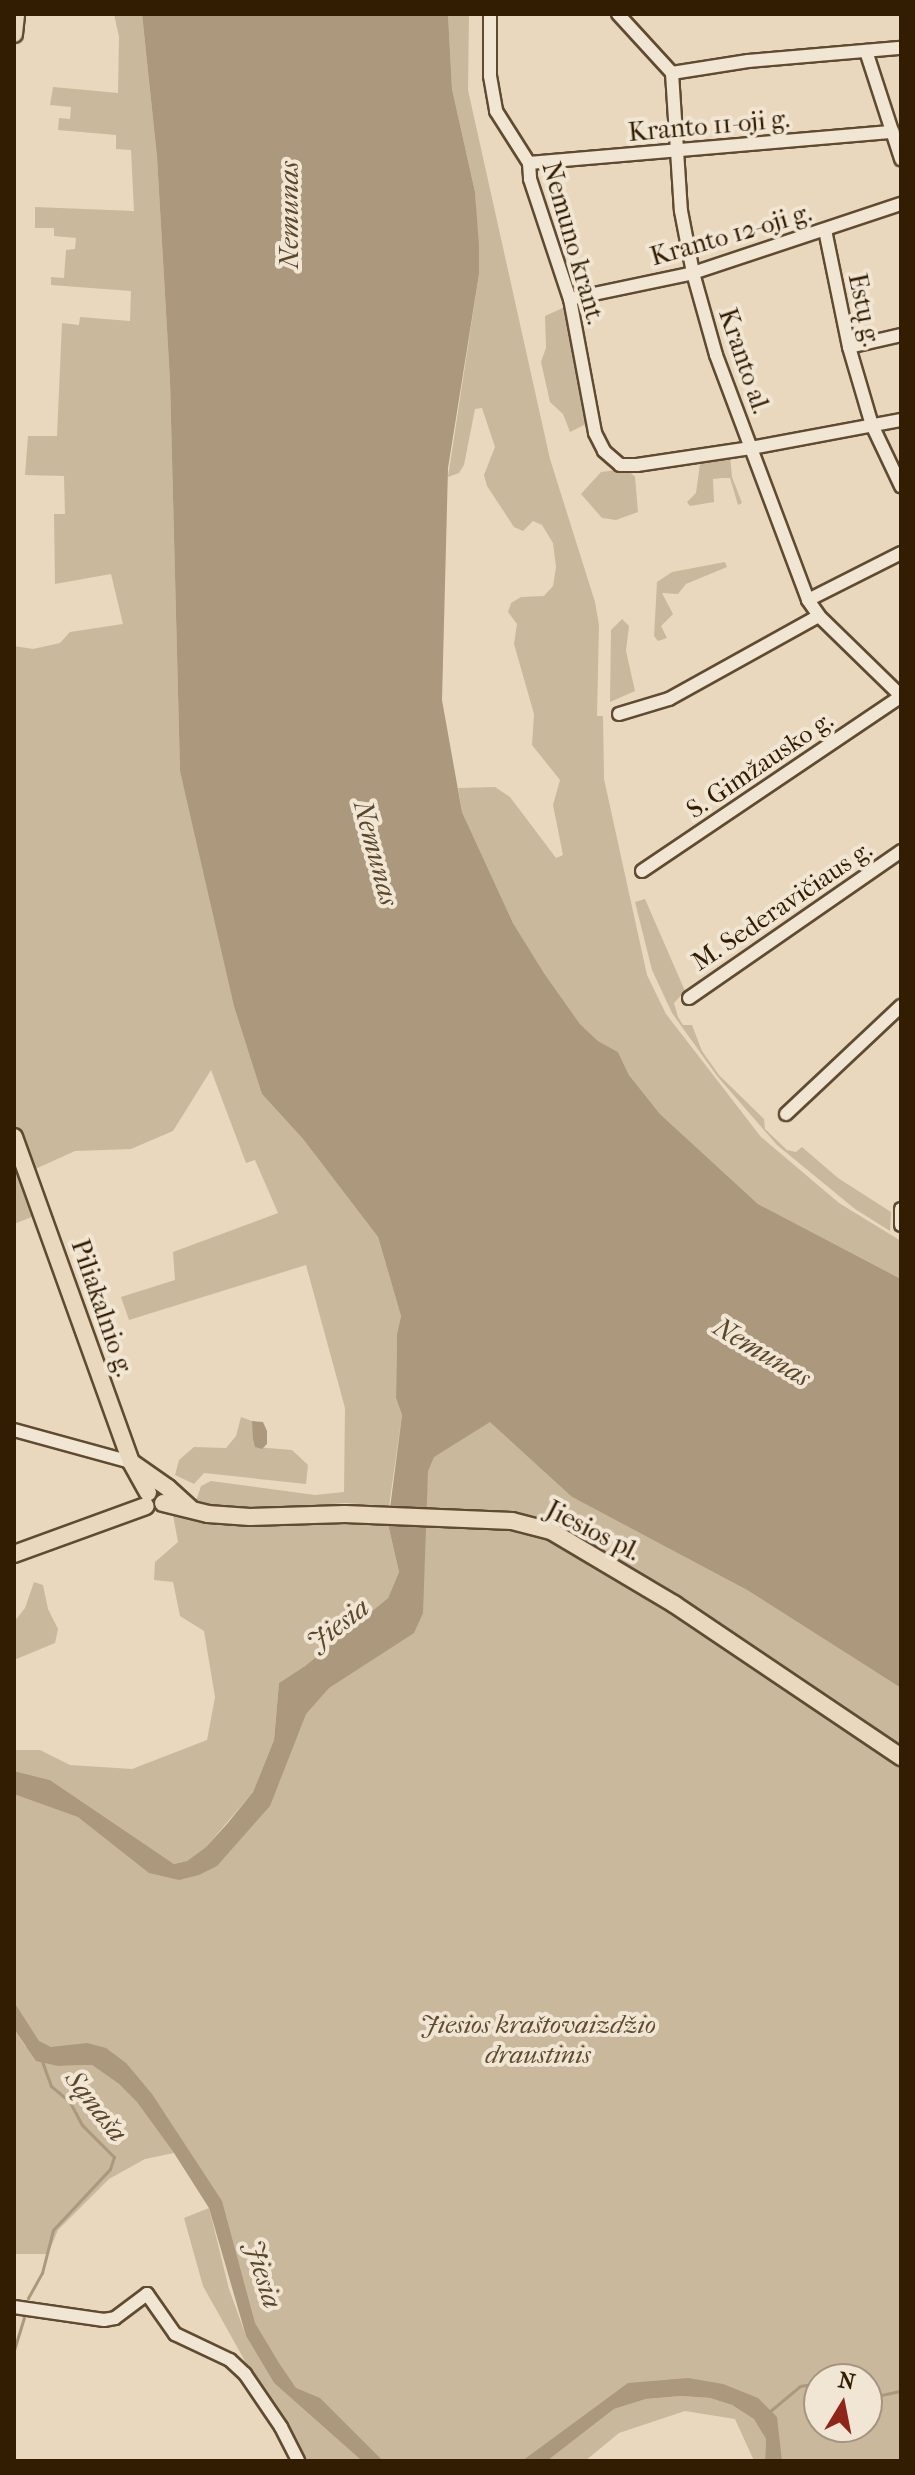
<!DOCTYPE html>
<meta charset="utf-8">
<style>
body{margin:0}
#map{position:relative;width:915px;height:2475px;overflow:hidden;background:#e9d8bd;font-family:"IM FELL French Canon",serif}
div>[style]{position:absolute}
[style*='--x']{left:calc(var(--x)*1px);top:calc(var(--y)*1px);width:calc(var(--w)*1px);rotate:calc(var(--a)*1deg)}
.green>*{inset:0;background:#cab89d}
.water>*{inset:0;background:#ab987d}
.stream>*{height:3px;margin:-1.5px;padding:0 1.5px;transform-origin:1.5px;border-radius:1.5px;background:#ab987d}
.roads{filter:drop-shadow(2px 0 #604b31) drop-shadow(-2px 0 #604b31) drop-shadow(0 2px #604b31) drop-shadow(0 -2px #604b31)}
.minor>*{height:12px;margin:-6px;padding:0 6px;transform-origin:6px;border-radius:6px;background:#f1e6d4}
.major>*{height:16px;margin:-8px;padding:0 8px;transform-origin:8px;border-radius:8px;background:#e9d8bd}
span{translate:-50% -50%;white-space:nowrap;text-align:center;line-height:1.15;-webkit-text-stroke:8px #f1e6d4;paint-order:stroke}
.street-label{font-size:26px;color:#321c02}
.park-label{font-size:26px;color:#604b30;font-style:italic}
.water-label{font-size:28px;color:#5c472d;font-style:italic}
.frame{position:absolute;inset:0;border:16px solid #321c02;pointer-events:none}
.north{position:absolute;left:803px;top:2363px;width:80px;height:80px;box-sizing:border-box;background:#f1e6d4;border:2px solid #a59580;border-radius:50%;rotate:10deg;font-size:22px;font-weight:700;line-height:32px;text-align:center;color:#321c02}
.north::after{content:'';display:block;margin:auto;width:28px;height:36px;background:#8f2418;clip-path:polygon(50% 0,100% 100%,50% 72%,0 100%)}
</style>
<div id="map">
<div class="green">
<i style="clip-path:polygon(114px 14px,142px 14px,157px 157px,170px 381px,180px 771px,262px 1094px,303px 1139px,378px 1237px,401px 1316px,397px 1334px,396px 1398px,402px 1415px,389px 1506px,345px 1503px,243px 1511px,200px 1505px,196px 1501px,201px 1486px,211px 1481px,315px 1495px,344px 1492px,345px 1408px,306px 1265px,129px 1320px,121px 1297px,175px 1280px,173px 1252px,278px 1213px,255px 1160px,246px 1163px,211px 1070px,173px 1131px,131px 1149px,75px 1151px,33px 1170px,14px 1121px,14px 646px,33px 649px,60px 643px,70px 632px,123px 624px,111px 574px,55px 584px,54px 514px,65px 514px,64px 476px,25px 475px,28px 436px,57px 436px,62px 323px,79px 325px,80px 317px,130px 321px,131px 291px,51px 285px,51px 277px,64px 278px,66px 250px,75px 249px,76px 238px,54px 236px,54px 228px,35px 228px,35px 207px,134px 211px,131px 150px,116px 149px,116px 135px,58px 130px,59px 118px,70px 119px,71px 107px,50px 105px,53px 87px,118px 93px,119px 37px)"></i>
<i style="clip-path:polygon(448px 14px,469px 14px,468px 90px,550px 459px,595px 602px,599px 625px,597px 716px,603px 716px,604px 779px,647px 975px,666px 1014px,761px 1137px,839px 1203px,901px 1241px,901px 1279px,758px 1204px,660px 1114px,629px 1075px,618px 1052px,598px 1041px,580px 1024px,544px 973px,513px 923px,462px 812px,458px 788px,495px 787px,510px 797px,556px 858px,563px 855px,553px 805px,560px 780px,532px 745px,534px 714px,514px 644px,517px 624px,508px 612px,511px 603px,521px 597px,544px 596px,553px 586px,556px 567px,553px 543px,542px 525px,533px 521px,523px 531px,514px 527px,487px 486px,484px 475px,495px 447px,482px 408px,475px 409px,464px 465px,459px 473px,448px 477px,479px 274px,475px 192px,452px 89px)"></i>
<i style="clip-path:polygon(567px 306px,586px 424px,570px 432px,563px 414px,550px 402px,541px 362px,546px 348px,545px 316px)"></i>
<i style="clip-path:polygon(730px 455px,732px 477px,742px 503px,738px 505px,730px 478px,722px 478px,713px 479px,714px 502px,690px 506px,687px 502px,696px 493px,700px 464px)"></i>
<i style="clip-path:polygon(617px 470px,630px 472px,635px 477px,638px 512px,616px 520px,602px 518px,581px 494px,601px 472px)"></i>
<i style="clip-path:polygon(725px 562px,727px 567px,686px 584px,678px 594px,662px 593px,673px 614px,661px 626px,667px 638px,658px 641px,654px 636px,657px 582px,672px 572px)"></i>
<i style="clip-path:polygon(622px 619px,629px 626px,626px 651px,635px 691px,610px 702px,611px 630px)"></i>
<i style="clip-path:polygon(645px 899px,685px 991px,674px 1003px,678px 1017px,683px 1025px,692px 1025px,702px 1051px,719px 1075px,764px 1119px,765px 1129px,787px 1150px,796px 1152px,802px 1147px,838px 1178px,891px 1212px,890px 1231px,855px 1209px,777px 1145px,717px 1076px,672px 1013px,652px 970px,635px 902px)"></i>
<i style="clip-path:polygon(14px 1156px,37px 1215px,14px 1224px)"></i>
<i style="clip-path:polygon(241px 1417px,252px 1421px,256px 1447px,292px 1450px,308px 1465px,306px 1484px,204px 1473px,194px 1484px,175px 1475px,179px 1460px,194px 1447px,226px 1448px,236px 1436px)"></i>
<i style="clip-path:polygon(evenodd,490px 1421px,572px 1497px,747px 1590px,901px 1688px,901px 2461px,772px 2461px,763px 2418px,700px 2390px,621px 2399px,534px 2461px,374px 2461px,288px 2388px,248px 2325px,213px 2205px,128px 2080px,100px 2062px,53px 2060px,14px 2013px,14px 1780px,39px 1786px,152px 1868px,185px 1871px,242px 1828px,291px 1719px,401px 1614px,411px 1466px,490px 1421px,819px 2379px,867px 2379px,867px 2427px,819px 2427px,819px 2379px)"></i>
<i style="clip-path:polygon(173px 1515px,237px 1524px,388px 1524px,399px 1572px,388px 1598px,305px 1666px,279px 1683px,274px 1740px,253px 1792px,206px 1847px,187px 1861px,174px 1864px,50px 1780px,14px 1771px,14px 1750px,40px 1750px,70px 1765px,132px 1769px,207px 1740px,215px 1697px,204px 1631px,180px 1616px,173px 1582px,154px 1580px,155px 1562px,178px 1542px)"></i>
<i style="clip-path:polygon(34px 1582px,43px 1585px,48px 1609px,58px 1629px,55px 1643px,14px 1660px,14px 1622px,25px 1608px)"></i>
<i style="clip-path:polygon(14px 2029px,25px 2046px,58px 2066px,92px 2065px,119px 2084px,138px 2102px,174px 2153px,145px 2159px,109px 2179px,58px 2230px,48px 2254px,14px 2254px)"></i>
<i style="clip-path:polygon(209px 2208px,229px 2289px,246px 2336px,274px 2383px,362px 2461px,301px 2461px,203px 2286px,184px 2218px)"></i>
<i style="clip-path:polygon(681px 2396px,710px 2398px,732px 2405px,755px 2419px,766px 2439px,765px 2461px,754px 2461px,735px 2419px,685px 2411px,619px 2433px,585px 2461px,547px 2461px,614px 2409px,646px 2399px)"></i>
</div>
<div class="water">
<i style="clip-path:polygon(142px 14px,448px 14px,452px 89px,475px 192px,479px 246px,479px 274px,448px 468px,442px 700px,462px 812px,513px 923px,544px 973px,580px 1024px,598px 1041px,618px 1052px,629px 1075px,660px 1114px,758px 1204px,901px 1279px,901px 1688px,747px 1590px,572px 1497px,490px 1422px,434px 1457px,428px 1471px,423px 1613px,414px 1633px,329px 1688px,306px 1714px,270px 1806px,217px 1866px,199px 1875px,179px 1880px,149px 1873px,78px 1817px,14px 1794px,14px 1771px,50px 1780px,174px 1864px,187px 1861px,206px 1847px,227px 1824px,253px 1792px,274px 1740px,279px 1683px,305px 1666px,388px 1598px,399px 1572px,388px 1524px,402px 1415px,396px 1398px,397px 1334px,401px 1316px,378px 1237px,303px 1139px,262px 1094px,234px 1006px,180px 771px,170px 381px,157px 157px)"></i>
<i style="clip-path:polygon(252px 1421px,263px 1422px,267px 1431px,267px 1444px,262px 1449px,255px 1447px,253px 1439px)"></i>
<i style="clip-path:polygon(14px 2002px,39px 2041px,51px 2047px,87px 2043px,106px 2048px,126px 2063px,152px 2094px,222px 2201px,255px 2323px,279px 2363px,296px 2388px,320px 2398px,383px 2461px,362px 2461px,274px 2383px,246px 2336px,209px 2208px,174px 2153px,137px 2102px,119px 2084px,92px 2065px,58px 2066px,36px 2061px,14px 2029px)"></i>
<i style="clip-path:polygon(688px 2378px,723px 2384px,758px 2398px,777px 2417px,782px 2461px,765px 2461px,766px 2439px,754px 2419px,732px 2405px,710px 2398px,681px 2396px,646px 2399px,614px 2409px,547px 2461px,522px 2461px,628px 2383px)"></i>
</div>
<div class="stream">
<i style="--x:28;--y:2298;--w:29;--a:-61"></i>
<i style="--x:42;--y:2273;--w:44;--a:-75.7"></i>
<i style="--x:53;--y:2230;--w:83;--a:-46.9"></i>
<i style="--x:110;--y:2169;--w:13;--a:-72"></i>
<i style="--x:114;--y:2157;--w:45;--a:-135"></i>
<i style="--x:82;--y:2125;--w:26;--a:-118"></i>
<i style="--x:70;--y:2102;--w:25;--a:-140"></i>
<i style="--x:51;--y:2086;--w:27;--a:-110"></i>
<i style="--x:14;--y:2350;--w:34;--a:-73"></i>
<i style="--x:867;--y:2398;--w:35;--a:-12"></i>
<i style="--x:769;--y:2412;--w:40;--a:-40"></i>
<i style="--x:800;--y:2386;--w:19;--a:-9"></i>
</div>
<div class="roads">
<div class="minor">
<i style="--x:490;--y:14;--w:62;--a:90"></i>
<i style="--x:490;--y:76;--w:36;--a:80"></i>
<i style="--x:496;--y:111;--w:62;--a:57.6"></i>
<i style="--x:529;--y:163;--w:16;--a:86"></i>
<i style="--x:530;--y:179;--w:126;--a:71.6"></i>
<i style="--x:570;--y:299;--w:136;--a:79.4"></i>
<i style="--x:595;--y:433;--w:20;--a:63"></i>
<i style="--x:604;--y:451;--w:21;--a:41"></i>
<i style="--x:620;--y:465;--w:17;--a:0"></i>
<i style="--x:637;--y:465;--w:115;--a:-8.5"></i>
<i style="--x:751;--y:448;--w:153;--a:-10.6"></i>
<i style="--x:618;--y:14;--w:80;--a:47.5"></i>
<i style="--x:672;--y:73;--w:138;--a:86.3"></i>
<i style="--x:681;--y:211;--w:63;--a:79"></i>
<i style="--x:693;--y:273;--w:85;--a:74.3"></i>
<i style="--x:716;--y:355;--w:262;--a:69.4"></i>
<i style="--x:808;--y:600;--w:19;--a:55"></i>
<i style="--x:819;--y:616;--w:115;--a:44.3"></i>
<i style="--x:866;--y:51;--w:114;--a:72"></i>
<i style="--x:672;--y:73;--w:77;--a:-9"></i>
<i style="--x:748;--y:61;--w:154;--a:-4.9"></i>
<i style="--x:529;--y:163;--w:365;--a:-4.9"></i>
<i style="--x:825;--y:230;--w:119;--a:78.4"></i>
<i style="--x:849;--y:347;--w:81;--a:73.6"></i>
<i style="--x:872;--y:425;--w:68;--a:64.6"></i>
<i style="--x:570;--y:299;--w:126;--a:-11.9"></i>
<i style="--x:693;--y:273;--w:219;--a:-18.4"></i>
<i style="--x:849;--y:347;--w:53;--a:-13"></i>
<i style="--x:808;--y:600;--w:104;--a:-26.8"></i>
<i style="--x:619;--y:714;--w:52;--a:-16.7"></i>
<i style="--x:669;--y:699;--w:171;--a:-29"></i>
<i style="--x:642;--y:871;--w:313;--a:-34"></i>
<i style="--x:689;--y:998;--w:258;--a:-34.7"></i>
<i style="--x:786;--y:1114;--w:158;--a:-43.2"></i>
<i style="--x:901;--y:1209;--w:16;--a:90"></i>
<i style="--x:14;--y:1430;--w:121;--a:15.3"></i>
<i style="--x:14;--y:2307;--w:91;--a:8.2"></i>
<i style="--x:104;--y:2320;--w:11;--a:-10"></i>
<i style="--x:115;--y:2318;--w:40;--a:-37"></i>
<i style="--x:147;--y:2294;--w:49;--a:55"></i>
<i style="--x:175;--y:2334;--w:61;--a:25.3"></i>
<i style="--x:230;--y:2360;--w:21;--a:43"></i>
<i style="--x:245;--y:2374;--w:64;--a:55.8"></i>
<i style="--x:281;--y:2427;--w:38;--a:63"></i>
</div>
<div class="major">
<i style="--x:14;--y:34;--w:20;--a:-84"></i>
<i style="--x:14;--y:1137;--w:345;--a:70.2"></i>
<i style="--x:131;--y:1462;--w:35;--a:61"></i>
<i style="--x:131;--y:1462;--w:45;--a:35.1"></i>
<i style="--x:168;--y:1488;--w:30;--a:42"></i>
<i style="--x:163;--y:1503;--w:46;--a:13.7"></i>
<i style="--x:208;--y:1514;--w:42;--a:4.1"></i>
<i style="--x:250;--y:1517;--w:95;--a:-1.8"></i>
<i style="--x:345;--y:1514;--w:167;--a:2.4"></i>
<i style="--x:512;--y:1521;--w:40;--a:14.4"></i>
<i style="--x:551;--y:1531;--w:143;--a:30.7"></i>
<i style="--x:674;--y:1604;--w:274;--a:34"></i>
<i style="--x:14;--y:1554;--w:140;--a:-20"></i>
</div>
</div>
<div class="street-label">
<span style="left:709px;top:126px;rotate:-5deg">Kranto 11-oji g.</span>
<span style="left:731px;top:235px;rotate:-16deg">Kranto 12-oji g.</span>
<span style="left:573px;top:243px;rotate:74deg">Nemuno krant.</span>
<span style="left:864px;top:310px;rotate:78deg">Estų g.</span>
<span style="left:744px;top:361px;rotate:71deg">Kranto al.</span>
<span style="left:760px;top:765px;rotate:-34deg">S. Gimžausko g.</span>
<span style="left:782px;top:906px;rotate:-34deg">M. Sederavičiaus g.</span>
<span style="left:102px;top:1308px;rotate:71deg">Piliakalnio g.</span>
<span style="left:593px;top:1531px;rotate:27deg">Jiesios pl.</span>
</div>
<div class="park-label">
<span style="left:538px;top:2040px">Jiesios kraštovaizdžio<br>draustinis</span>
</div>
<div class="water-label">
<span style="left:289px;top:215px;rotate:-90deg">Nemunas</span>
<span style="left:376px;top:853px;rotate:75deg">Nemunas</span>
<span style="left:762px;top:1352px;rotate:31deg">Nemunas</span>
<span style="left:338px;top:1625px;rotate:-37deg">Jiesia</span>
<span style="left:96px;top:2106px;rotate:52deg">Sąnaša</span>
<span style="left:263px;top:2274px;rotate:73deg">Jiesia</span>
</div>
<div class="frame"></div>
<div class="north">N</div>
</div>
